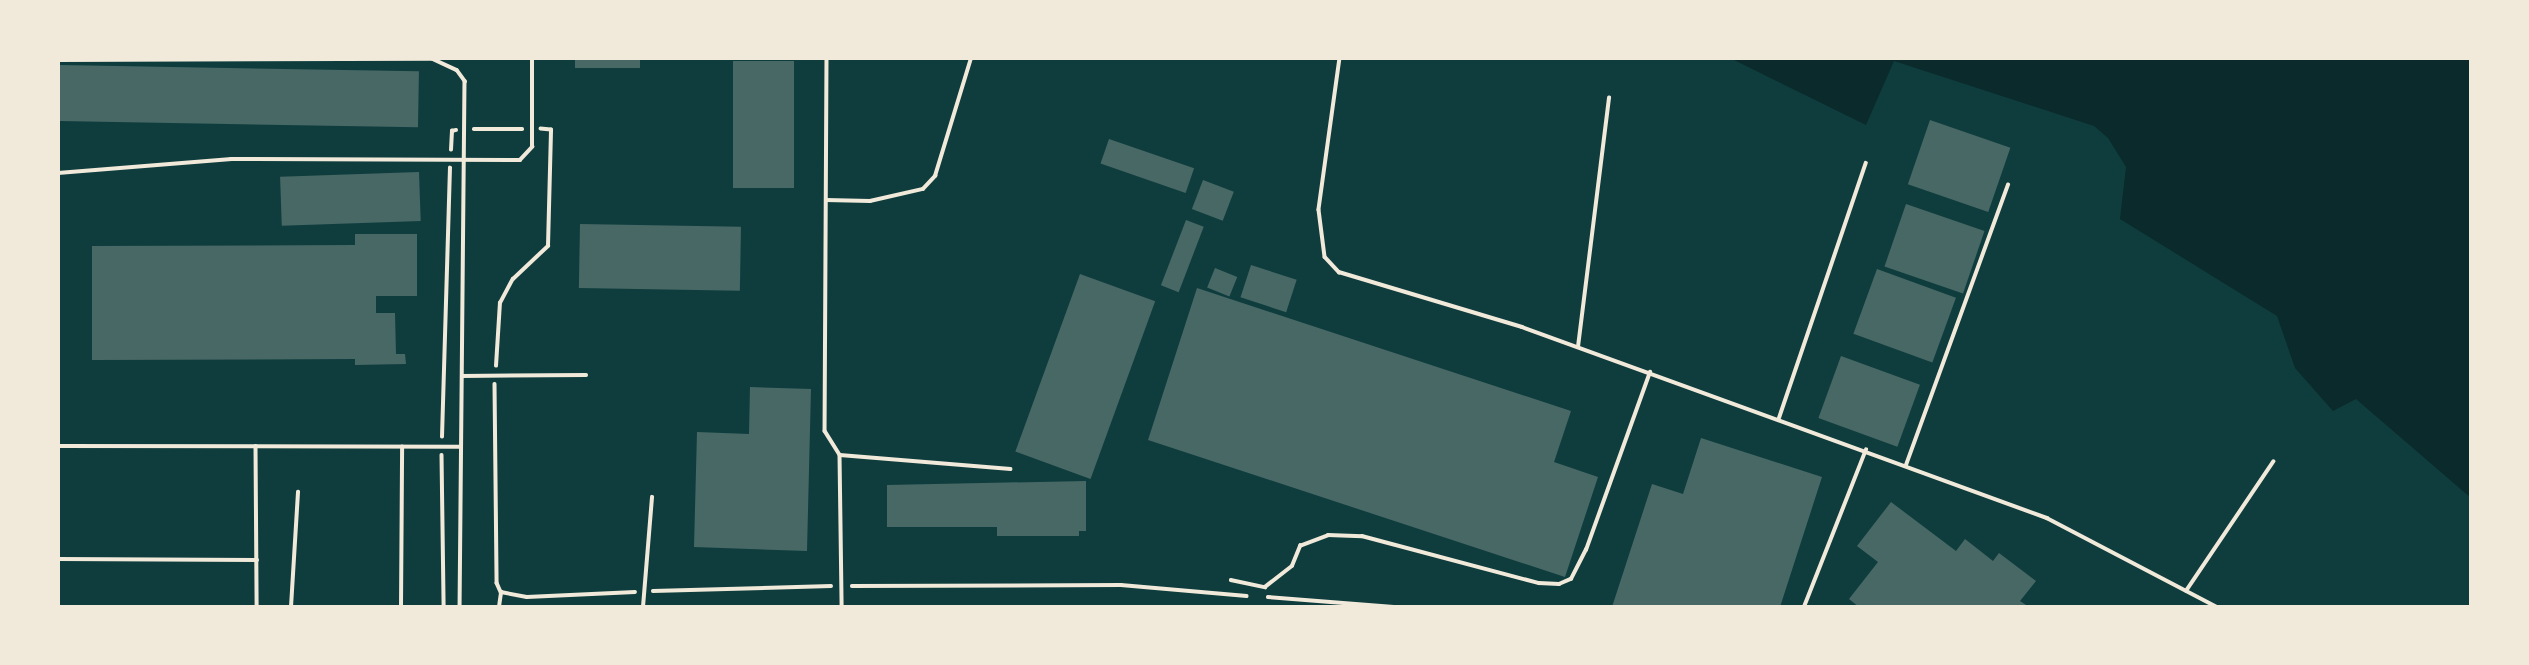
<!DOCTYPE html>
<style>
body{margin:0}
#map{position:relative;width:2529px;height:665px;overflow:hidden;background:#0f3d3e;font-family:"Space Grotesk",sans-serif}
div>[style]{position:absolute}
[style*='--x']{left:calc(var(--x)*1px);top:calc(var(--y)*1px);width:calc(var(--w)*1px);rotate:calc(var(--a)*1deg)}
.water>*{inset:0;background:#0a2a2b}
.building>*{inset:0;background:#486865;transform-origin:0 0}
.path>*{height:3.5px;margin:-1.75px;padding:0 1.75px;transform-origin:1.75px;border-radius:1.75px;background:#f1e9da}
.service>*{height:3.5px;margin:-1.75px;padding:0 1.75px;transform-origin:1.75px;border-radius:1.75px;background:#f1e9da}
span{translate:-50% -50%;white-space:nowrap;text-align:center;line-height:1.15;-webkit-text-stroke:7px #f1e9da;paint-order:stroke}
.frame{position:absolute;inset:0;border:60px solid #f1e9da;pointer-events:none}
</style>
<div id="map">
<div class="water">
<i style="clip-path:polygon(1730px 58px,2471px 58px,2471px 498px,2356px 399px,2333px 411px,2295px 368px,2277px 316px,2120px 219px,2126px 167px,2108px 138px,2094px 126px,1894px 61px,1866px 125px)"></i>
</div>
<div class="building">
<i style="left:575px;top:58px;width:65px;height:10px"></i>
<i style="left:733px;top:61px;width:61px;height:127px"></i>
<i style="left:60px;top:65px;width:359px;height:56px;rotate:1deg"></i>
<i style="left:1930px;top:120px;width:85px;height:68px;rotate:19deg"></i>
<i style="left:1109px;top:139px;width:90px;height:26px;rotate:19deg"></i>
<i style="left:419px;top:172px;width:49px;height:139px;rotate:88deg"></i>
<i style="left:1203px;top:180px;width:33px;height:31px;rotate:21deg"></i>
<i style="left:1906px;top:204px;width:83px;height:66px;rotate:19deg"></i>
<i style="left:1186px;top:220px;width:19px;height:70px;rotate:21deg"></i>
<i style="left:580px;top:224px;width:161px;height:64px;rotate:1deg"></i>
<i style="clip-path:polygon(355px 234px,417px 234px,417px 296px,376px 296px,376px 313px,395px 313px,396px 354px,405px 354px,406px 364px,355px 365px,355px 359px,92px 360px,92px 246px,355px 245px)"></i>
<i style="left:1251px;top:265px;width:48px;height:34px;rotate:18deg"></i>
<i style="left:1215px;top:268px;width:24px;height:21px;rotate:22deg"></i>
<i style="left:1877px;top:269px;width:84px;height:69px;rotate:20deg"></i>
<i style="left:1080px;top:274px;width:80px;height:189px;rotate:20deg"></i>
<i style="clip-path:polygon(1197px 288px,1571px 411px,1554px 462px,1598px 477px,1565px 577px,1148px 440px)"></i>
<i style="left:1841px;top:356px;width:84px;height:66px;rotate:20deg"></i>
<i style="clip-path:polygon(750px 387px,811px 389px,807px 551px,694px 547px,697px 432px,749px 434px)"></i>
<i style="clip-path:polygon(1701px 438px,1822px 477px,1780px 607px,1612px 607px,1652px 484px,1683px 494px)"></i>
<i style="clip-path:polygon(1086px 481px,1086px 531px,1079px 531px,1079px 536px,997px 536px,997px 527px,887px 527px,887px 485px)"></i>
<i style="clip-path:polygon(1891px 502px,1956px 551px,1965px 539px,1993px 561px,1999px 553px,2036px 581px,2020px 601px,2029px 607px,1859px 607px,1849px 599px,1878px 562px,1857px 546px)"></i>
</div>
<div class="path">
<i style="--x:474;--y:129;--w:48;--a:0"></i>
<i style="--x:451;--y:150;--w:19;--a:-87"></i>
<i style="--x:452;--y:131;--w:4;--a:-14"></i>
<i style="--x:496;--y:366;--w:63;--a:-86.4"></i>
<i style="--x:500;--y:303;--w:27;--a:-62"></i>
<i style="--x:513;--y:279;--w:48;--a:-43.3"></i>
<i style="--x:548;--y:246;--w:116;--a:-88.5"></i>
<i style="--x:551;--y:130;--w:10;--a:-174"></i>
<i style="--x:495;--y:384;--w:199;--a:89.4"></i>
<i style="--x:497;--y:583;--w:10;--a:66"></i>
<i style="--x:501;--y:592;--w:26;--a:11"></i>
<i style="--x:527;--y:597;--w:108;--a:-2.7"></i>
<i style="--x:442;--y:437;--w:269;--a:-88.3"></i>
<i style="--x:442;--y:455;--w:152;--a:89.2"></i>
<i style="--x:852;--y:586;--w:269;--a:-0.2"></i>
<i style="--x:1121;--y:585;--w:126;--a:5"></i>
<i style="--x:653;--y:591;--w:178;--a:-1.6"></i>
<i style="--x:1268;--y:597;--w:126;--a:4.5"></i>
<i style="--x:499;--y:607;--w:15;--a:-82"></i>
</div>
<div class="service">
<i style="--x:827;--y:58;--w:373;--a:90.3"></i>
<i style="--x:825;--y:431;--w:28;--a:58"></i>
<i style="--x:840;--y:455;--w:152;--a:89.2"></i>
<i style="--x:1340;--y:58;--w:153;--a:97.9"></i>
<i style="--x:1319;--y:210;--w:47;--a:82.7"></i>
<i style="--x:1325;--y:257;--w:21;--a:47"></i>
<i style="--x:1339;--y:272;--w:191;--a:16.7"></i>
<i style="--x:1522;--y:327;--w:559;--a:19.99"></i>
<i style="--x:2047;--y:518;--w:192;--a:27.6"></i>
<i style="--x:58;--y:60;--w:375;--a:-0.2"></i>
<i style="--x:433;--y:59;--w:26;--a:25"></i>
<i style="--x:457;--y:70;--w:14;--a:54"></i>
<i style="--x:465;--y:81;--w:526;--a:90.54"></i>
<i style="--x:58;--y:173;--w:174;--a:-4.6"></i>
<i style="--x:231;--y:159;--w:289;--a:0.2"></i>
<i style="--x:520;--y:160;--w:18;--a:-47"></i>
<i style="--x:532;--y:147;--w:89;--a:-90"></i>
<i style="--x:826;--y:200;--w:44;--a:1.3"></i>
<i style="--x:870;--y:201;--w:54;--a:-12.8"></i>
<i style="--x:923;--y:189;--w:18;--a:-47"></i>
<i style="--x:935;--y:176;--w:123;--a:-73"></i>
<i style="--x:1578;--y:347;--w:251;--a:-82.9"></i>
<i style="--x:462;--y:376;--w:124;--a:-0.5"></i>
<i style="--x:1779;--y:418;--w:269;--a:-71.2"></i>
<i style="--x:58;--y:446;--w:403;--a:0.1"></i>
<i style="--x:256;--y:446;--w:161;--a:89.6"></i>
<i style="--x:840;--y:455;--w:171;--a:4.7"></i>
<i style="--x:1906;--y:465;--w:298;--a:-70"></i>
<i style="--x:58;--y:559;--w:199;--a:0.3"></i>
<i style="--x:1231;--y:580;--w:35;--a:12"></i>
<i style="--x:1265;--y:587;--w:34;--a:-38"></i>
<i style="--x:1292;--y:566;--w:22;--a:-68"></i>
<i style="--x:1300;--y:546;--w:30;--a:-21"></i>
<i style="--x:1328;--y:535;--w:34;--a:2"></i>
<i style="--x:1362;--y:536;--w:183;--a:14.9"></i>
<i style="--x:1539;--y:583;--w:20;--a:3"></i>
<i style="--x:1559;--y:584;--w:13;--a:-23"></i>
<i style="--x:1571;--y:579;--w:33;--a:-63"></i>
<i style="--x:1586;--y:550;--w:189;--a:-70.2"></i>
<i style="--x:2186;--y:591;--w:156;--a:-56"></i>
<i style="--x:291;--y:607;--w:115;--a:-86.5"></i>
<i style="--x:401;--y:607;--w:160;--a:-89.6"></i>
<i style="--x:643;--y:607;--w:110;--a:-85.3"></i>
<i style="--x:1804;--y:607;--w:169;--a:-68.5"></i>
</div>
<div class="frame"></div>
</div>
